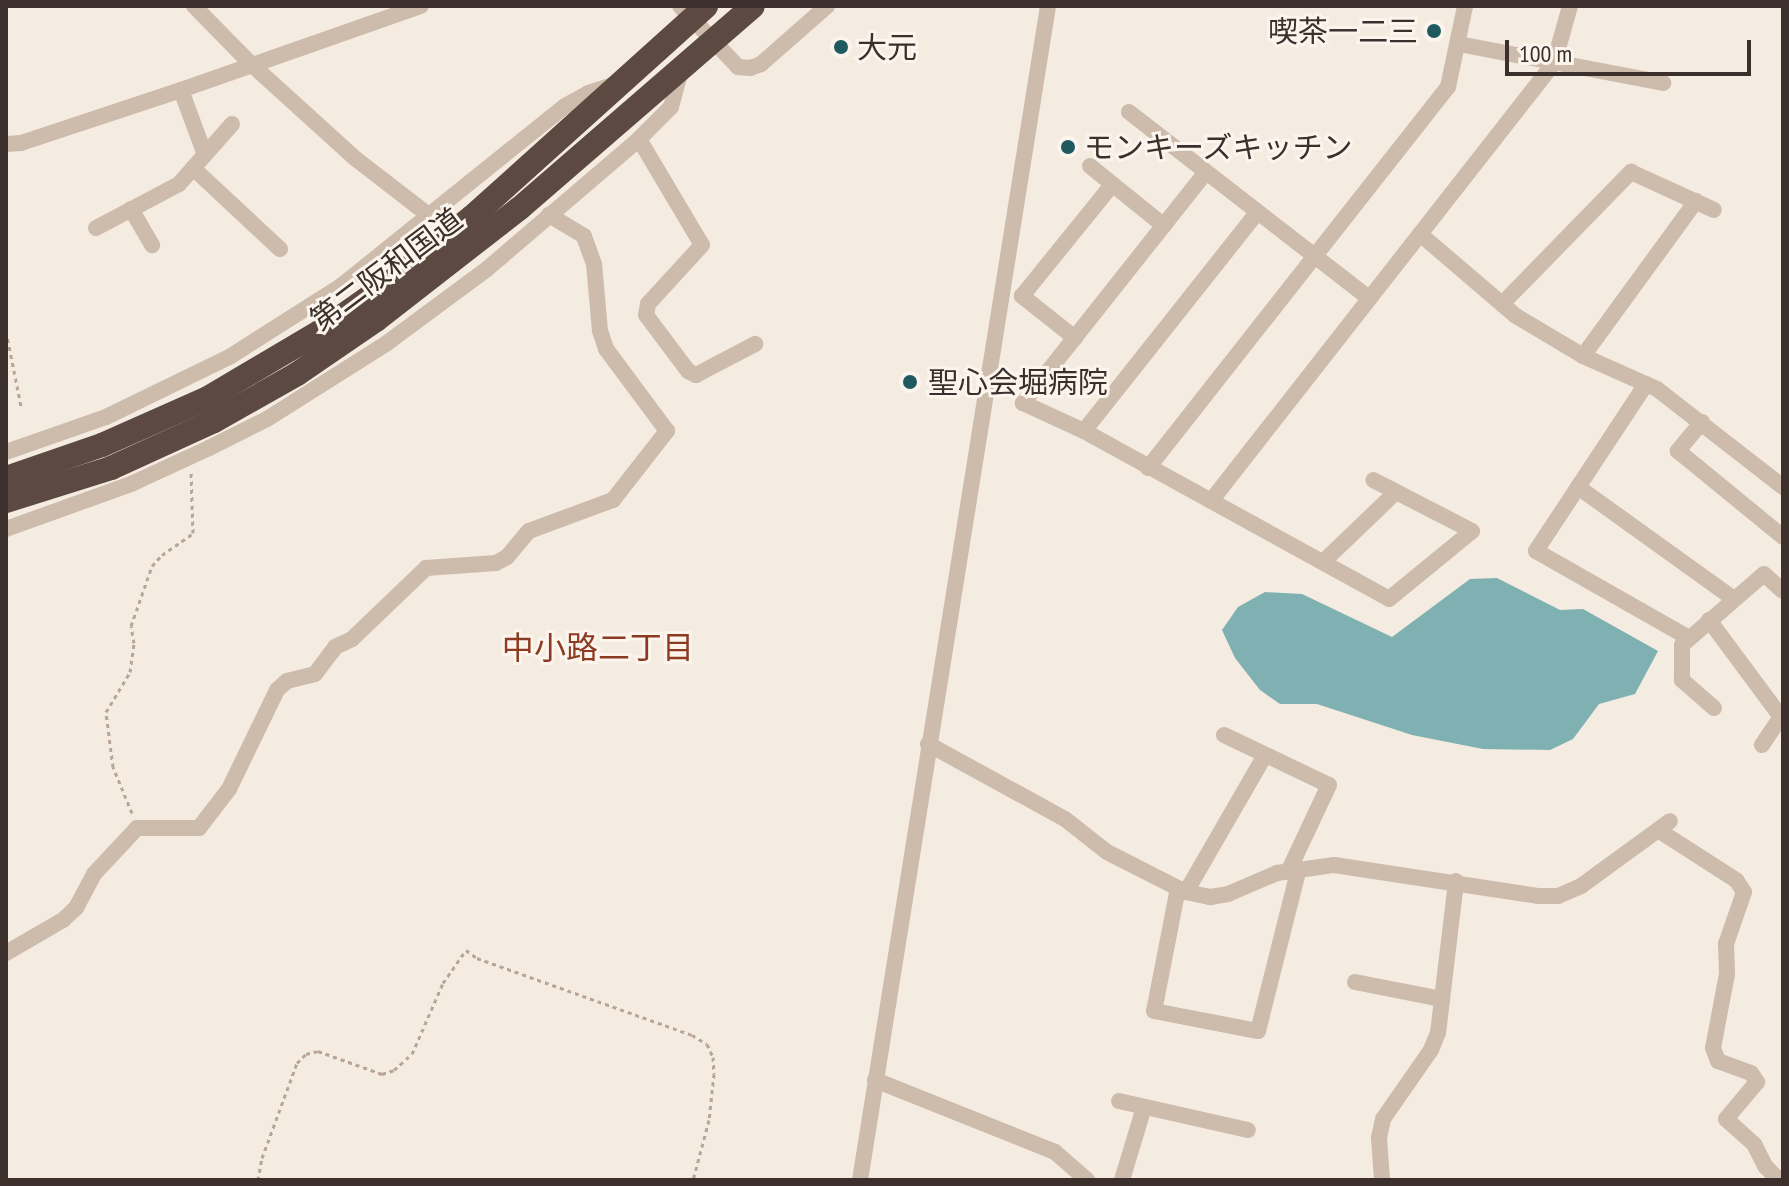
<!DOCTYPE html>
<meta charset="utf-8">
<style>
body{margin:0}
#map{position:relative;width:1789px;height:1186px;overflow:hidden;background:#f4ebe1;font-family:"PT Sans Narrow","Noto Sans JP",sans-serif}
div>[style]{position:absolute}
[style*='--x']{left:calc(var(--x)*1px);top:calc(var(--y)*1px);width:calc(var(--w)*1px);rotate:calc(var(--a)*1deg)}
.water>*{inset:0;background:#7fb0b2}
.path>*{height:3px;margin-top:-1.5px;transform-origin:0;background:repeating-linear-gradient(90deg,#b9a596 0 4px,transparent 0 8px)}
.minor>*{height:16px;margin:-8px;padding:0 8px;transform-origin:8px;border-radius:8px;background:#cdbbac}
.highway>*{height:24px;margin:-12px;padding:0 12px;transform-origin:12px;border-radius:12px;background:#5c4a42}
.dots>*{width:22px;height:22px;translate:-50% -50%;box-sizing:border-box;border:4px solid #fbf5ee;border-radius:50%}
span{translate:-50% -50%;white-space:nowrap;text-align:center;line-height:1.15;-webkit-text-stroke:6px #fbf5ee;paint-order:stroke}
.poi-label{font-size:30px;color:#3b302b}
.right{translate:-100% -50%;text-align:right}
.left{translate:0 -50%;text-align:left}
.street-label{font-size:30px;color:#3b302b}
.neighbourhood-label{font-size:32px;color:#8c3b22}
.frame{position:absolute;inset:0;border:8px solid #3b302b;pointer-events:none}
.scale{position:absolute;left:1505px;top:40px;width:246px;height:36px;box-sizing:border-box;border:4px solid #3b302b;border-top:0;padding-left:10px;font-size:24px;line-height:28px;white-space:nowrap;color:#3b302b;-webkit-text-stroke:6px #fbf5ee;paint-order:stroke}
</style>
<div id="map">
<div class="water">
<i style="clip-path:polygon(1497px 578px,1560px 610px,1583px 609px,1658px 651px,1635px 694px,1599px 704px,1573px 739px,1550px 750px,1483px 749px,1412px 735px,1317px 704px,1280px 704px,1260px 690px,1235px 658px,1222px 630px,1238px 607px,1265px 592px,1302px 594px,1392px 637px,1470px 579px)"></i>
</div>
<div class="path">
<i style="--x:6;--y:217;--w:89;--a:90"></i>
<i style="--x:6;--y:331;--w:76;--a:78.7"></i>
<i style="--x:132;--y:813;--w:50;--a:-112.4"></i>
<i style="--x:113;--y:767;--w:55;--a:-97.3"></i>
<i style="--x:106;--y:712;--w:47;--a:-59"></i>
<i style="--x:130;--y:672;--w:29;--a:-82"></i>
<i style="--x:134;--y:643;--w:17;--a:-100"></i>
<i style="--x:131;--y:626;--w:64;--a:-70.7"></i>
<i style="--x:152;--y:566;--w:15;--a:-48"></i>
<i style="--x:162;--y:555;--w:38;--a:-35"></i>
<i style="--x:193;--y:533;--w:60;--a:-91.9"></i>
<i style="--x:258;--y:1180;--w:22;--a:-80"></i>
<i style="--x:262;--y:1158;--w:101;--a:-69.8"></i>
<i style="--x:297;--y:1063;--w:13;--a:-45"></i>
<i style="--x:306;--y:1054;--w:12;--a:-14"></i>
<i style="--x:318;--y:1051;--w:68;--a:19.8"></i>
<i style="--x:382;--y:1074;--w:13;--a:-18"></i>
<i style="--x:394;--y:1070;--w:24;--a:-42"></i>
<i style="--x:412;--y:1054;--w:77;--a:-66.4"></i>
<i style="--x:443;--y:983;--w:40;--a:-55.1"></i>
<i style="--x:466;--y:950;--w:14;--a:36"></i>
<i style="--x:477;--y:958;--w:228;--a:19.7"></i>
<i style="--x:692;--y:1035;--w:17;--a:31"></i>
<i style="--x:707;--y:1044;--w:14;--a:65"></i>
<i style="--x:713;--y:1057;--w:17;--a:87"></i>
<i style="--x:714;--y:1074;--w:46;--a:96.2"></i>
<i style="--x:709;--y:1120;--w:62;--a:104.9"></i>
</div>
<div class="minor">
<i style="--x:194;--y:6;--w:80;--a:45.5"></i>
<i style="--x:250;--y:63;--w:143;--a:42.2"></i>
<i style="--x:356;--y:159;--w:95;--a:37.7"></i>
<i style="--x:680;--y:6;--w:84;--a:46.4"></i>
<i style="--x:738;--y:67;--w:12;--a:5"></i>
<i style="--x:750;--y:68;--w:12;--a:-20"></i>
<i style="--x:761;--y:64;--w:88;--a:-41.3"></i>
<i style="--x:1459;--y:44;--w:208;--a:10.8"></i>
<i style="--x:181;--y:90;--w:69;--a:69.7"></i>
<i style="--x:1129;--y:112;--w:304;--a:37.8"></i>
<i style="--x:639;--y:139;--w:123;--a:59.3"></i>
<i style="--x:702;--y:245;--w:80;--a:132.5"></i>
<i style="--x:648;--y:304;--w:11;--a:100"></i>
<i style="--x:646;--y:315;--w:70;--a:53.1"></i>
<i style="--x:688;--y:371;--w:9;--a:27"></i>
<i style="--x:696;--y:375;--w:67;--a:-27.7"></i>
<i style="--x:6;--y:144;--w:15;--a:-4"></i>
<i style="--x:21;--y:143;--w:169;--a:-18.3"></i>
<i style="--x:181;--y:90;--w:254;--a:-19.3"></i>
<i style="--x:1090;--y:166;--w:95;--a:39"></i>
<i style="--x:193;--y:168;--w:119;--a:43"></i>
<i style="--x:1206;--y:172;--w:295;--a:128.4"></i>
<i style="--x:1023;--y:403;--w:67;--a:24.7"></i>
<i style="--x:1084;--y:431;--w:348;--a:28.8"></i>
<i style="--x:1389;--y:599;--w:107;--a:-39.3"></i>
<i style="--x:1472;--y:531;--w:111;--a:-152.7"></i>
<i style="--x:131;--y:209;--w:42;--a:59.7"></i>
<i style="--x:96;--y:228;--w:94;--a:-27.9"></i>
<i style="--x:179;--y:184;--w:80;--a:-48.5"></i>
<i style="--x:1420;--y:234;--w:126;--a:40.5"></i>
<i style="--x:1516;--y:316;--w:78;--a:30.8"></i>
<i style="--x:1583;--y:356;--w:81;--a:24"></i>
<i style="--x:1657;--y:389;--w:160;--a:37.9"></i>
<i style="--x:1502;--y:304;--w:185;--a:-45.7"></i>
<i style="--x:1631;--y:172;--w:91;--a:24.6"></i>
<i style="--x:1075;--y:338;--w:68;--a:-141.6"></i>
<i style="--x:1022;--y:296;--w:143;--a:-51"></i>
<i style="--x:1583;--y:356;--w:192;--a:-53.9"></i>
<i style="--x:1646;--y:384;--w:200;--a:123.4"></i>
<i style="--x:1536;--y:551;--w:176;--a:29.6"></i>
<i style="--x:1702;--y:422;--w:38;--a:130"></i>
<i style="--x:1678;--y:451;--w:136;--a:39.3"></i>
<i style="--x:1084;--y:431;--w:278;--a:-51.6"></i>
<i style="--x:6;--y:452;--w:106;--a:-19.3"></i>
<i style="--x:106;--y:417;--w:139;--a:-26"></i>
<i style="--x:231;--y:356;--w:130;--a:-32.5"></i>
<i style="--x:341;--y:286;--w:287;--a:-38.8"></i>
<i style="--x:565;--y:106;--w:26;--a:-29"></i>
<i style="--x:588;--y:93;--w:29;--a:-18"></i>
<i style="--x:1148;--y:468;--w:485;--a:-51.8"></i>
<i style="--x:1448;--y:87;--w:83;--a:-78.1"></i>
<i style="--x:1578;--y:487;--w:192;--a:35.7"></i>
<i style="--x:1211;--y:501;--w:556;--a:-51.94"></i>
<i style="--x:1554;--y:63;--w:59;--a:-74.3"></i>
<i style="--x:6;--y:529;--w:133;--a:-19.8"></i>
<i style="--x:131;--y:484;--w:86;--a:-24.8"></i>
<i style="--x:209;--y:448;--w:65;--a:-26.6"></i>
<i style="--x:267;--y:419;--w:142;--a:-32.3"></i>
<i style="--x:387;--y:343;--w:124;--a:-36.5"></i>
<i style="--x:487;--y:269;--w:200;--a:-40.5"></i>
<i style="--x:639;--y:139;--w:45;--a:-45"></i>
<i style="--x:671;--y:107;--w:38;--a:-75"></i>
<i style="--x:1323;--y:562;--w:101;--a:-43.8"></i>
<i style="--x:1709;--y:620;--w:121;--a:53.4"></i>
<i style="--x:1714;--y:708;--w:43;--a:-138.8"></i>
<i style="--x:1682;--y:680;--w:35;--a:-90"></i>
<i style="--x:1682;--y:645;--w:108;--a:-40.9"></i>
<i style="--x:1764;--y:574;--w:25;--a:42"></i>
<i style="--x:1224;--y:735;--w:116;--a:25.5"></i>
<i style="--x:1329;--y:785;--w:96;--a:115.2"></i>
<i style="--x:928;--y:744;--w:156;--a:28.7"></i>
<i style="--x:1065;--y:819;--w:53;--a:38.2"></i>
<i style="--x:1107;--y:852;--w:89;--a:26.9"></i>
<i style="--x:1186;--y:892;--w:25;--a:12"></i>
<i style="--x:1210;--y:897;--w:18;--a:-9"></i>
<i style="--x:1228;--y:894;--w:53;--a:-23.2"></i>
<i style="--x:1277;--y:873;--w:58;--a:-8"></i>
<i style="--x:1334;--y:865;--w:206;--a:8.6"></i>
<i style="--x:1538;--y:896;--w:20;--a:0"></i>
<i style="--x:1558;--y:896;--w:25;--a:-23"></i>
<i style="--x:1581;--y:886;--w:110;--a:-36.1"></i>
<i style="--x:1762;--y:745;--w:37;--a:-56"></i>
<i style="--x:1658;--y:830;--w:93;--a:32.7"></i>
<i style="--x:1736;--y:880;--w:14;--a:56"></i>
<i style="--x:1744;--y:892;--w:55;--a:109.1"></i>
<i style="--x:1726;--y:944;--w:30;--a:88"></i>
<i style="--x:1727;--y:974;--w:75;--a:100.7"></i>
<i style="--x:1713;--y:1048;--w:14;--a:69"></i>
<i style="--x:1718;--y:1061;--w:35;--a:20"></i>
<i style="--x:1751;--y:1073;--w:11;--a:56"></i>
<i style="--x:1757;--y:1082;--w:48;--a:130"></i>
<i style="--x:1726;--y:1119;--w:38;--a:42"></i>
<i style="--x:1754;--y:1144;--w:25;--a:63"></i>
<i style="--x:1765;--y:1166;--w:20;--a:45"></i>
<i style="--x:1178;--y:888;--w:125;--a:101"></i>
<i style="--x:1154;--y:1011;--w:106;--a:10.9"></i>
<i style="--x:1258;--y:1031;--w:164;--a:-75.9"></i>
<i style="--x:1186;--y:892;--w:158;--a:-60"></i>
<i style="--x:6;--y:953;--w:66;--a:-30.1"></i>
<i style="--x:63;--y:920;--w:18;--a:-43"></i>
<i style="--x:76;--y:908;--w:38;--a:-62"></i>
<i style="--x:94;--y:874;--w:63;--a:-46.9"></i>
<i style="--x:137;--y:828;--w:62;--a:0"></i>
<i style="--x:199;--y:828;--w:49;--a:-52.4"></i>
<i style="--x:229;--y:789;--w:110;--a:-64.1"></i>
<i style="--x:277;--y:690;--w:13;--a:-42"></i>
<i style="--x:287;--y:681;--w:29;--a:-14"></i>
<i style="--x:315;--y:674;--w:34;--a:-53"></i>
<i style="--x:335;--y:647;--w:19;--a:-25"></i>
<i style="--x:352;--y:639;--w:103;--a:-43.8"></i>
<i style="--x:426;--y:568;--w:70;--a:-4.1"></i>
<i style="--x:496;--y:563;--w:13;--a:-29"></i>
<i style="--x:507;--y:557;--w:34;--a:-50"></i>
<i style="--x:529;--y:531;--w:90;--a:-20.3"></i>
<i style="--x:613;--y:500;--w:88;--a:-52"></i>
<i style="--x:667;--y:431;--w:102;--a:-126.6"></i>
<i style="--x:606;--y:349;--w:19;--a:-108"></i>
<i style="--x:600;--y:331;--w:67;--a:-95.1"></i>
<i style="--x:594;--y:264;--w:30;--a:-110"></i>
<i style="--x:584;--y:236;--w:41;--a:-149"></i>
<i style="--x:1355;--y:982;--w:89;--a:11.1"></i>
<i style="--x:875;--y:1080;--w:194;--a:21.8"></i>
<i style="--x:1055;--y:1152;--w:43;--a:41.2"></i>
<i style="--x:1119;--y:1101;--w:132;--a:12.7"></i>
<i style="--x:860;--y:1180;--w:1189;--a:-80.9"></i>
<i style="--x:1122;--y:1180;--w:76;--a:-73.2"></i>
<i style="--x:1382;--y:1180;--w:42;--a:-94.1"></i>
<i style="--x:1379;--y:1138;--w:19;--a:-78"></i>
<i style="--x:1383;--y:1119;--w:84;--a:-55.2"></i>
<i style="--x:1431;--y:1050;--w:18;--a:-68"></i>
<i style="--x:1438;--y:1033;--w:153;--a:-83.2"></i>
</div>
<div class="highway">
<i style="--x:6;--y:478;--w:102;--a:-19"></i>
<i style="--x:102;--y:445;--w:114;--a:-23.9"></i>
<i style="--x:206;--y:399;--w:134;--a:-30.6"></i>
<i style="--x:321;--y:331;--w:87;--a:-35.2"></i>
<i style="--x:392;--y:281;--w:102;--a:-38.7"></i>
<i style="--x:472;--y:217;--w:315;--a:-42"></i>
<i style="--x:6;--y:501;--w:110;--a:-17.4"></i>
<i style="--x:111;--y:468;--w:113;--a:-24.5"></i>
<i style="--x:214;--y:421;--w:95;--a:-29.5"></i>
<i style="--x:297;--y:374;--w:96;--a:-34.4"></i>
<i style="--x:376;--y:320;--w:182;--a:-37.9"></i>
<i style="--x:520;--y:208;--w:308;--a:-40.9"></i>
</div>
<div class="dots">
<i style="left:1434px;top:31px;background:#1f5a5e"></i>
<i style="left:841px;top:47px;background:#1f5a5e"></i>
<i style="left:1068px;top:147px;background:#1f5a5e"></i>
<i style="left:910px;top:382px;background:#1f5a5e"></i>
</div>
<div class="poi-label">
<span class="right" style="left:1418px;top:31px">喫茶一二三</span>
<span class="left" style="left:857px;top:47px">大元</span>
<span class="left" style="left:1084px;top:147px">モンキーズキッチン</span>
<span class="left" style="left:928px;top:382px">聖心会堀病院</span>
</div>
<div class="street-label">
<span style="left:386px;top:269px;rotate:-37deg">第二阪和国道</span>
</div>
<div class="neighbourhood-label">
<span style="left:598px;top:647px">中小路二丁目</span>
</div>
<div class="frame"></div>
<div class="scale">100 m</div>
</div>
